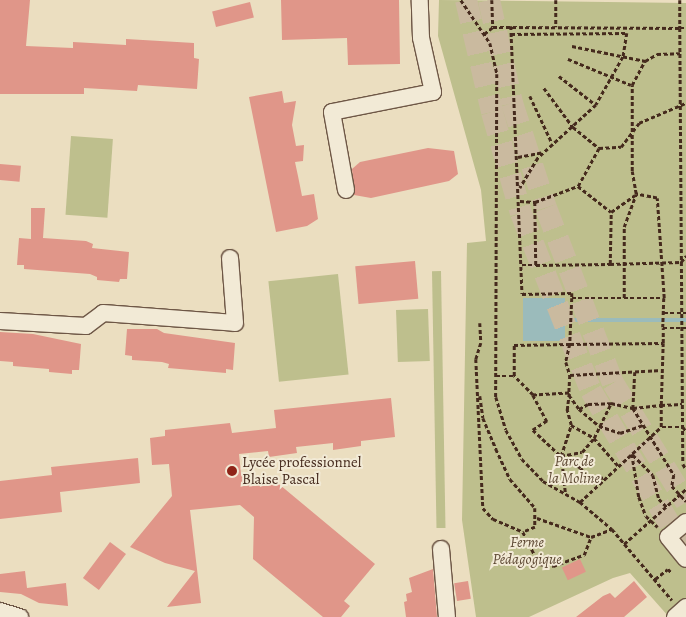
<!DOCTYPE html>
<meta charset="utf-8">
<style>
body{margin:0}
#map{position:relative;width:686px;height:617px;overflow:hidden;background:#ebdec0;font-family:Alegreya,serif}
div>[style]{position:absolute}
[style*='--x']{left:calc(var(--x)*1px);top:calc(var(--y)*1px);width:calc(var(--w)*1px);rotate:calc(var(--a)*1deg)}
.green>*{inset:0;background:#bebf8d;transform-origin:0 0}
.water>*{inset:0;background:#9bbbbb;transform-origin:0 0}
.stream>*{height:4.5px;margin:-2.25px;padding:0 2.25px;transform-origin:2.25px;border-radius:2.25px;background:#9bbbbb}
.building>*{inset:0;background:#e09689;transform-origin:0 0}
.highway-tunnel>*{height:22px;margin-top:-11px;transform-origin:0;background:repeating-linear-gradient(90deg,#caba9f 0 22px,transparent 0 33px)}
.path>*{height:2.5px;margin-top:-1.25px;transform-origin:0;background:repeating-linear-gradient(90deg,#452a1d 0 4px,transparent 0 6.5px)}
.roads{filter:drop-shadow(1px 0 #6e5746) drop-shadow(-1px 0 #6e5746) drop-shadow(0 1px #6e5746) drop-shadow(0 -1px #6e5746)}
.minor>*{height:16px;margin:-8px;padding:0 8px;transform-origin:8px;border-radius:8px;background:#f2ead6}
.dots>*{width:14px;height:14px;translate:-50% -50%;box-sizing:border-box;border:2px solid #f2ead6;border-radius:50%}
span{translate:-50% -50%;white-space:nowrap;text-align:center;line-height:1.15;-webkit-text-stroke:4px #f2ead6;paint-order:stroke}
.park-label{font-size:15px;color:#5d4833;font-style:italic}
.poi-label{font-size:15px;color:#452a1d}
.left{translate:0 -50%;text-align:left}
</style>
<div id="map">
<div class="green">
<i style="clip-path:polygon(439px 0,686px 3px,686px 522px,668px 537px,686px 560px,686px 617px,669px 617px,630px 573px,613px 578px,529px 617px,476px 617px,462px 520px,467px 243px,486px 241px,481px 190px,438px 36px)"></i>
<i style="left:71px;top:136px;width:42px;height:79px;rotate:4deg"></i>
<i style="left:441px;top:271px;width:257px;height:9px;rotate:89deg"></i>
<i style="left:338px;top:274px;width:101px;height:70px;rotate:84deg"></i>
<i style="left:428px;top:309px;width:52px;height:32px;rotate:88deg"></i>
</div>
<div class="water">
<i style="left:523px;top:298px;width:42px;height:43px"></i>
</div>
<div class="stream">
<i style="--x:565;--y:320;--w:121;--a:0"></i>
</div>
<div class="building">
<i style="clip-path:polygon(0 0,30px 0,26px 46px,73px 48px,73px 42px,126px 45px,126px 39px,194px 43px,194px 58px,199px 59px,197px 89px,138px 85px,137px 91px,84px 88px,84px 94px,0 94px)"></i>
<i style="clip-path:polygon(281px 0,399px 0,400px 64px,348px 65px,347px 38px,282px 40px)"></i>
<i style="left:250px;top:2px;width:16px;height:39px;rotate:76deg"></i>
<i style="clip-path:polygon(282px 91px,284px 103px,296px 101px,292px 125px,296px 146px,304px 145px,303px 161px,295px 162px,298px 176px,302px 196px,314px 194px,318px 219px,307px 226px,276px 232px,249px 97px)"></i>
<i style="clip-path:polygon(428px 148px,454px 151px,458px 174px,449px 181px,371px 198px,354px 195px,352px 169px,360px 162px)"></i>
<i style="left:0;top:164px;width:21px;height:16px;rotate:5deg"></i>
<i style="clip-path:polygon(31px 208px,45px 208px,43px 238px,86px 241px,93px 244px,92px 248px,129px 252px,127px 279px,120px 279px,119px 282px,97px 280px,97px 277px,90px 274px,24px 269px,24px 265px,17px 265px,19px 238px,31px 239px)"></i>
<i style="left:415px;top:261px;width:38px;height:60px;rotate:85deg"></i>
<i style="clip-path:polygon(127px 329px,157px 329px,164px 333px,235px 343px,233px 370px,226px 369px,226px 373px,168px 368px,169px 364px,162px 362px,132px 360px,132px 356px,125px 355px)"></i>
<i style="clip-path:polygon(0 332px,33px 334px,81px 344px,79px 370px,72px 370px,72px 374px,49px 372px,49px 369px,13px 366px,13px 362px,0 361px)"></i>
<i style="clip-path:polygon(391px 398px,395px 437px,361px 441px,361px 446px,333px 450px,333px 443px,296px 447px,297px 453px,269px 457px,268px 451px,239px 454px,241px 474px,255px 486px,268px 475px,375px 564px,344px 601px,350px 606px,341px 617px,323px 617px,253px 559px,254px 517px,240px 505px,190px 510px,201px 603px,167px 607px,195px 571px,165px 563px,130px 547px,172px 496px,169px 464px,152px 465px,150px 438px,165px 436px,165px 430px,230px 423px,232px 433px,276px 428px,274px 410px)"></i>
<i style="clip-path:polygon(138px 458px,140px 483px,60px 492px,62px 512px,0 519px,0 481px,52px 475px,51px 467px)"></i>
<i style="left:110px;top:542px;width:20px;height:45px;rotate:37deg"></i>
<i style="left:580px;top:559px;width:14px;height:20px;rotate:65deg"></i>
<i style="clip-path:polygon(433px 569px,437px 617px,406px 617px,404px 602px,407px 601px,406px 594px,412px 592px,409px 578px)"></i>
<i style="clip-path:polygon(25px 571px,27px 588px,66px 583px,68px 606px,39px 603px,21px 594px,0 592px,0 574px)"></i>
<i style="left:468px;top:581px;width:18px;height:14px;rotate:81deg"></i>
<i style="clip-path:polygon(634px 581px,647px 597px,624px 617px,576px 617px,603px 596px,610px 593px,615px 598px)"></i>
</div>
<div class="highway-tunnel">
<i style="--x:466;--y:0;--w:115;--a:76.9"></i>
<i style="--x:492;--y:112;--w:105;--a:74"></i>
<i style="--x:521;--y:213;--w:191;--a:68.5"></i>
<i style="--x:591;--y:391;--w:185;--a:59.4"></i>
<i style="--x:489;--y:0;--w:106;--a:77.4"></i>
<i style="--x:512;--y:103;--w:110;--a:72.1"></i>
<i style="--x:546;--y:208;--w:187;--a:69.1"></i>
<i style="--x:613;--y:383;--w:140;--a:58.5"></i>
</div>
<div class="path">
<i style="--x:461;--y:0;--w:52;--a:56"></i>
<i style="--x:490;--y:43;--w:32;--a:77"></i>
<i style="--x:497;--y:74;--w:323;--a:90.2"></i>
<i style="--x:496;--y:397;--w:34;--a:73"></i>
<i style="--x:506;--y:430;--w:33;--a:61"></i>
<i style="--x:522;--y:459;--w:30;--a:46"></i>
<i style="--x:543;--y:481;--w:43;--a:29.6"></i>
<i style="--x:580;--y:502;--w:42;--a:40.2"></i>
<i style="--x:612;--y:529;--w:93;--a:49.8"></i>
<i style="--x:492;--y:0;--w:27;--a:88"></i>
<i style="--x:556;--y:0;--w:27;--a:90"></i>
<i style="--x:680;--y:0;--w:28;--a:90"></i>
<i style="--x:680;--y:28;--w:6;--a:0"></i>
<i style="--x:511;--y:26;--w:268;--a:87.6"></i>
<i style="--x:522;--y:294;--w:50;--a:-1.1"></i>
<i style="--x:572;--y:293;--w:5;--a:90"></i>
<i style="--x:572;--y:298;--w:46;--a:92.5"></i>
<i style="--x:570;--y:344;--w:18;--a:103"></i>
<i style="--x:566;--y:362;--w:14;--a:73"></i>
<i style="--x:570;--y:375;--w:18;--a:93"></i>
<i style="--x:569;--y:393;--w:36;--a:177"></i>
<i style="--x:533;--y:395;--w:27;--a:-135"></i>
<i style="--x:514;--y:376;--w:31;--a:-90"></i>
<i style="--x:514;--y:345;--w:56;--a:-1"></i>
<i style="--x:570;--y:344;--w:93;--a:-0.6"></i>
<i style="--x:663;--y:343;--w:15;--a:-90"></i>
<i style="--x:663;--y:328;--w:23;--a:0"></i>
<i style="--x:484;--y:34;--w:11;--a:-38"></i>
<i style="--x:493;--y:27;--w:187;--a:0.3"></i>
<i style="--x:680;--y:28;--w:436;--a:89.6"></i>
<i style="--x:683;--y:464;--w:6;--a:59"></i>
<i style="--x:511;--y:34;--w:116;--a:-0.5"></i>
<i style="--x:627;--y:33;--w:24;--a:99"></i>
<i style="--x:623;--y:57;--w:55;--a:119.4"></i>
<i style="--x:596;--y:105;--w:79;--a:137.6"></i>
<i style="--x:538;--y:158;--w:35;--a:121"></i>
<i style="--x:572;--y:46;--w:75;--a:11.6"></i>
<i style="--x:568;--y:59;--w:68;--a:22.4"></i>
<i style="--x:559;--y:76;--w:47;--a:38.1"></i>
<i style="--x:544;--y:88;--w:49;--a:53.4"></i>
<i style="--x:573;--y:127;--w:33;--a:39"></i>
<i style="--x:530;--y:96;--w:52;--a:64.9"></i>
<i style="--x:518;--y:157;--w:25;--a:-11"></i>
<i style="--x:578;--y:186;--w:42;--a:38.2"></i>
<i style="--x:611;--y:212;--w:29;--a:-35"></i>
<i style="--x:520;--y:201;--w:15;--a:4"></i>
<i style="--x:535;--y:202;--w:46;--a:-20.4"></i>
<i style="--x:578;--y:186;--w:43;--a:-61.1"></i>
<i style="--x:599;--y:148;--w:22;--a:-3"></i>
<i style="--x:621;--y:147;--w:30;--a:-53"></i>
<i style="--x:639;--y:123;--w:51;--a:-23.1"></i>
<i style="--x:535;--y:202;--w:63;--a:89.1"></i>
<i style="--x:536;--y:265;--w:74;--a:-0.8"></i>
<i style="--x:610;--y:264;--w:52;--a:-88.9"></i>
<i style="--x:610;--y:264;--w:71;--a:-1.6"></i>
<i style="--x:681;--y:262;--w:8;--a:-50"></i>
<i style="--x:522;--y:265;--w:14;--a:0"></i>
<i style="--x:572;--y:298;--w:92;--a:0"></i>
<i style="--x:664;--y:298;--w:29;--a:92"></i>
<i style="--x:624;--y:298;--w:71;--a:-90"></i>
<i style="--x:624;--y:227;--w:35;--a:-70"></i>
<i style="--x:664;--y:298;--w:100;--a:-94"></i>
<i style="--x:657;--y:198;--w:21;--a:-169"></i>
<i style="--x:636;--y:194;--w:23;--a:-100"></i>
<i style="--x:632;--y:171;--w:86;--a:-90"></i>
<i style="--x:632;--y:85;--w:27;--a:-62"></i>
<i style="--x:645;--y:61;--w:14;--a:-30"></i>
<i style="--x:657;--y:54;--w:23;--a:-2"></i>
<i style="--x:664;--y:313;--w:22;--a:0"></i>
<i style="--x:480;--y:323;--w:20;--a:87"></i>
<i style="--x:481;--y:343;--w:17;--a:107"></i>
<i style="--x:476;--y:359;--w:149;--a:87.3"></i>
<i style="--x:483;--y:508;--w:15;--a:48"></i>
<i style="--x:493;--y:519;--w:33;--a:23"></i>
<i style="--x:523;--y:532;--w:36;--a:63"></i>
<i style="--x:539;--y:564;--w:14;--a:8"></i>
<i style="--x:553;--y:566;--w:33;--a:-20"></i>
<i style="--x:584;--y:555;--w:19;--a:-69"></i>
<i style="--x:591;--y:537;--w:22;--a:-21"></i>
<i style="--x:635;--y:372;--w:36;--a:93"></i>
<i style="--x:633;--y:408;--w:79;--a:58.5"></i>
<i style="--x:674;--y:475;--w:11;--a:100"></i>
<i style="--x:672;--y:486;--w:21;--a:47"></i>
<i style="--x:570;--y:375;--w:92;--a:-3.1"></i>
<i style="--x:496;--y:376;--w:18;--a:0"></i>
<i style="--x:533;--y:395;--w:30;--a:62"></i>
<i style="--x:547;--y:421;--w:17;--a:147"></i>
<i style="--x:533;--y:430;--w:38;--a:43"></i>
<i style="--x:561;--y:456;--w:23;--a:31"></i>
<i style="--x:581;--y:468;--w:9;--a:58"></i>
<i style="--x:586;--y:476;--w:20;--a:6"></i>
<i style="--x:569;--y:395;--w:17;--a:54"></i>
<i style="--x:579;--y:409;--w:10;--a:-29"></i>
<i style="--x:588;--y:404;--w:23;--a:-2"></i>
<i style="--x:480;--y:396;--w:22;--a:82"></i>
<i style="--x:483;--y:418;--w:34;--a:67"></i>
<i style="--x:496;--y:449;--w:33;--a:65"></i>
<i style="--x:510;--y:479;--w:38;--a:49"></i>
<i style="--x:535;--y:508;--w:19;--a:90"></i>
<i style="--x:535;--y:527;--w:13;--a:157"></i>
<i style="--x:579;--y:409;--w:26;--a:40"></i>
<i style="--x:599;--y:426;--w:22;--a:18"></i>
<i style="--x:620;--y:433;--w:24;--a:-19"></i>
<i style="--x:571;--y:425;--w:26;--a:29"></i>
<i style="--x:594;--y:438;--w:37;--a:49"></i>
<i style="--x:662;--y:427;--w:21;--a:0"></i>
<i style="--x:683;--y:427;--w:5;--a:53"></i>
<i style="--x:632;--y:454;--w:44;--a:80.8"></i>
<i style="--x:639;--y:497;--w:20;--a:70"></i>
<i style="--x:646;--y:516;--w:16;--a:43"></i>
<i style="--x:633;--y:455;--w:28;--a:45"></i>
<i style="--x:653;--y:475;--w:25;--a:76"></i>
<i style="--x:659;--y:499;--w:11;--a:45"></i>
<i style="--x:561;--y:456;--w:21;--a:-11"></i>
<i style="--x:582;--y:452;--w:18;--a:-49"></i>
<i style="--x:594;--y:438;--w:39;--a:-64"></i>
<i style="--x:611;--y:403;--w:23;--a:13"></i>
<i style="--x:633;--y:408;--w:28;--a:-6"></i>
<i style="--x:661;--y:405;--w:62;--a:-88.2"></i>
<i style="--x:565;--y:492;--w:36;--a:-96"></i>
<i style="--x:561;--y:456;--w:33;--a:-72"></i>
<i style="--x:571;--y:425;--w:16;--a:-105"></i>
<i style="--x:567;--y:410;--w:17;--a:-83"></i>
<i style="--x:580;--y:502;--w:110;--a:-42.8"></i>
<i style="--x:661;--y:427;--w:22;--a:-90"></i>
<i style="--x:661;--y:405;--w:21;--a:-3"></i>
<i style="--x:537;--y:518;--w:57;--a:19.4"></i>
<i style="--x:624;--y:544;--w:83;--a:-41.6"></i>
<i style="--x:655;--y:579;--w:16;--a:-38"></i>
<i style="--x:668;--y:569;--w:4;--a:45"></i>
</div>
<div class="roads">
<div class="minor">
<i style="--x:346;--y:190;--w:79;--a:-100.2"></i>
<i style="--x:332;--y:112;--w:103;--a:-11.2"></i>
<i style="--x:433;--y:92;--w:55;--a:-102.5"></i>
<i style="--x:421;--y:38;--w:38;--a:-92"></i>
<i style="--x:0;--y:321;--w:86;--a:3.3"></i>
<i style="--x:86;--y:326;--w:21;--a:-37"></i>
<i style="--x:103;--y:313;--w:132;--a:4.3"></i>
<i style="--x:235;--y:323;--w:65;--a:-94.4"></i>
<i style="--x:686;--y:522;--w:23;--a:140"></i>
<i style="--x:668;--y:537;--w:28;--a:51"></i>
<i style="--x:441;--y:549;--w:68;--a:85"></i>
<i style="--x:0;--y:611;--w:21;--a:17"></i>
<i style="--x:675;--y:617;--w:15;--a:-42"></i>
</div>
</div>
<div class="dots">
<i style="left:232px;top:471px;background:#8f2418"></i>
</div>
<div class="park-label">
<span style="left:574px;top:470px">Parc de<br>la Moline</span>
<span style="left:527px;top:551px">Ferme<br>Pédagogique</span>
</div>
<div class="poi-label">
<span class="left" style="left:242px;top:471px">Lycée professionnel<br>Blaise Pascal</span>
</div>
</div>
